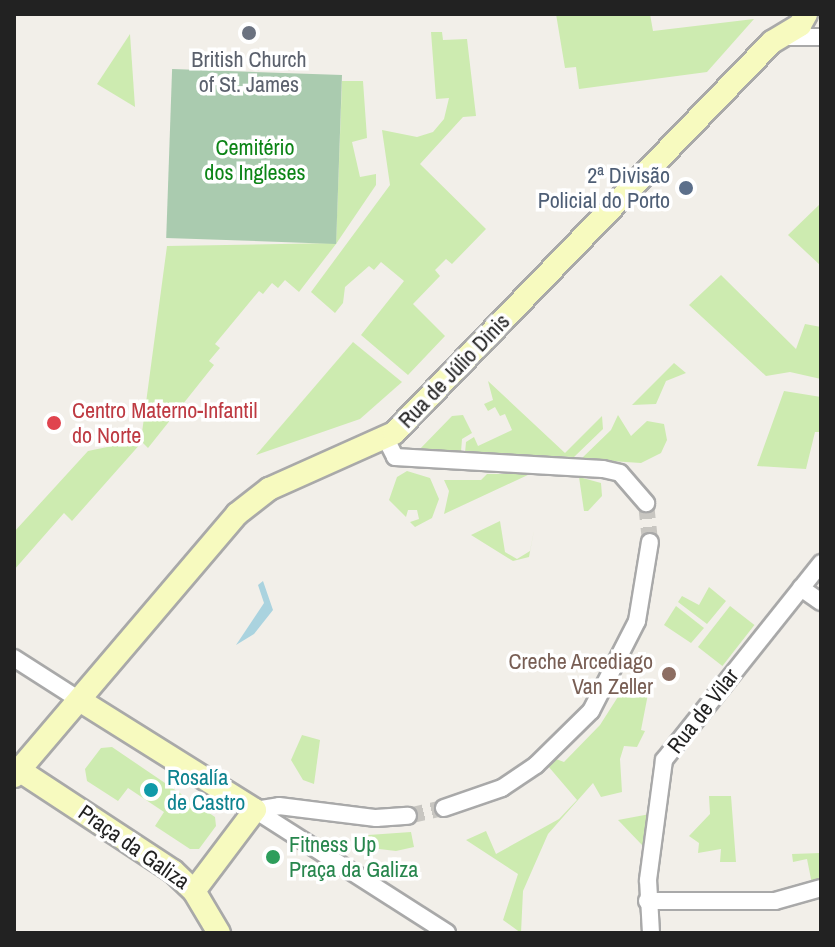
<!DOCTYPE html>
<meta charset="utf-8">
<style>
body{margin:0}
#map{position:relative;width:835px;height:947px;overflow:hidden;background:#f2efe9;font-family:"Archivo Narrow",sans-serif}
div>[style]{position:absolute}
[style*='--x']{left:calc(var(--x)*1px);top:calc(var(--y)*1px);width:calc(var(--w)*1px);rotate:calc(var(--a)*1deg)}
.grass>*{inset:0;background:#cdebb0;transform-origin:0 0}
.cemetery>*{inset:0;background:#aacbaf;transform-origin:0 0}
.water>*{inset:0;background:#aad3df}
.street-tunnel>*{height:16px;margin-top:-8px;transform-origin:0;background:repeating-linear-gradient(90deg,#c8c6c1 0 16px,transparent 0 24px)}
.roads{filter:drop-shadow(2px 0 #a9a9a9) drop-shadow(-2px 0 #a9a9a9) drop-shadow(0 2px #a9a9a9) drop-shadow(0 -2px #a9a9a9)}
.street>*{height:16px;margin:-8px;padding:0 8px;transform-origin:8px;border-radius:8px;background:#fff}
.secondary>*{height:22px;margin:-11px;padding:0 11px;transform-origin:11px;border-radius:11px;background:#f7fabf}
.dots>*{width:22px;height:22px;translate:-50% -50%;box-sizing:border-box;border:4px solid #fff;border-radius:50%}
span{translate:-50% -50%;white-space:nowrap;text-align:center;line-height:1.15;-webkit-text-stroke:7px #fff;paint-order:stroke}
.worship-label{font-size:22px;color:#5b616d}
.park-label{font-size:22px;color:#0c8416}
.service-label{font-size:22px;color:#4e5e75}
.right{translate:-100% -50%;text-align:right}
.street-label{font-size:22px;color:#222}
.health-label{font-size:22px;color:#be3a42}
.left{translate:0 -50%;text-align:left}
.education-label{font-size:22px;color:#785e54}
.culture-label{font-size:22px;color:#0d838f}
.leisure-label{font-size:22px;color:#27864d}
.frame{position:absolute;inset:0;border:16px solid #222;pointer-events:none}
</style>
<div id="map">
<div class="grass">
<i style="clip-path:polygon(556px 14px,650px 14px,653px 31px,754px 19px,707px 72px,579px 89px,576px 67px,565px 68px)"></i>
<i style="clip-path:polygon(431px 32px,442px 32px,443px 40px,467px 39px,476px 116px,463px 117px,420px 164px,486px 229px,452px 264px,446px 259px,435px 270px,440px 276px,413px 304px,445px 336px,408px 375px,361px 335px,404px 281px,381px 262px,374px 270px,369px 266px,345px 287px,343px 303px,335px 313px,311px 292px,390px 185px,382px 130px,417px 137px,433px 132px,444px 119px,449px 98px,436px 99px)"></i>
<i style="clip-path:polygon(130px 34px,135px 107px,97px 84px)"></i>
<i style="clip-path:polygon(342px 81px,363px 81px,367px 138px,352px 142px,360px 177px,376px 174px,376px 185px,336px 244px,299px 292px,285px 280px,278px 288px,272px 283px,263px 294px,259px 291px,215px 344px,220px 348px,209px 361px,214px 365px,148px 448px,142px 442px,72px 521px,64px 513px,14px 570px,14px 532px,88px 451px,141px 440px,167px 246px,336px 243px)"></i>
<i style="clip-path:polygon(821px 203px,821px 266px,788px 235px)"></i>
<i style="clip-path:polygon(721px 275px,796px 349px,805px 324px,821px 327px,821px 379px,790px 372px,766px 376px,689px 305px)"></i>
<i style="clip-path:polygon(353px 342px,402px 382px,360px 419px,256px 455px)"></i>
<i style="clip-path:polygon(674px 363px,686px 373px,666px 381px,656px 404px,632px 405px)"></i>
<i style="clip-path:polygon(488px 381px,565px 453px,602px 416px,603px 429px,574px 457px,465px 453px,466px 442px,474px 437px,478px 446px,512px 430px,505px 414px,500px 416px,495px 407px,488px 411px,484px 404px,493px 400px)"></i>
<i style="clip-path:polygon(784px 391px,821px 397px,821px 432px,815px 432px,806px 469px,757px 466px)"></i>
<i style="clip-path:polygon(463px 415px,472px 433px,462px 439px,461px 452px,418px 451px,452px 416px)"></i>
<i style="clip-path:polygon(618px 415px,631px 436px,647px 421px,664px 424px,667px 440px,661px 453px,641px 463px,581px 459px,611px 430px)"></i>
<i style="clip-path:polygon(407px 471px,430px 478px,439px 499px,432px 518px,415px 527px,410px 522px,419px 519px,417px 510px,408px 510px,406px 517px,389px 500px,397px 477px)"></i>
<i style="clip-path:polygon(487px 474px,530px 474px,444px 514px,449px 491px,444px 480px,481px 480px)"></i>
<i style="clip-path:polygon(579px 477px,601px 483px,602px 496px,588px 511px,584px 511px)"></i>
<i style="clip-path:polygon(500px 521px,505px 552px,517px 559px,530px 551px,535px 525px,529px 557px,513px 561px,471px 535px)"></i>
<i style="clip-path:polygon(709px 587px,726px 601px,707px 624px,678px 602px,682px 596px,699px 605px)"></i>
<i style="clip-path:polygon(676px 606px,704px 628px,691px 643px,664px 625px)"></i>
<i style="left:730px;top:606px;width:31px;height:52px;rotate:38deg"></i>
<i style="clip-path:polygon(628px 681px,641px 689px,638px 693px,648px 694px,641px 730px,645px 731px,637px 747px,624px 746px,620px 759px,622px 792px,601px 797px,593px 783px,548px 834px,523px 891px,521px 933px,503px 920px,518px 874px,466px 840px,486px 831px,496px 854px,559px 819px,577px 800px,548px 766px,556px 759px,564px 762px,600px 725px)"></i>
<i style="clip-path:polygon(302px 735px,320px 740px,314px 784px,303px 780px,291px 760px)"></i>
<i style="clip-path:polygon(112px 747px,215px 817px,216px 826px,199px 849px,190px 849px,155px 826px,164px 812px,128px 788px,118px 801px,87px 781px,85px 769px,101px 748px)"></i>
<i style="clip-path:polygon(709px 796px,731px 796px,736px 862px,720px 862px,721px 849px,698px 853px,699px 843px,689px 836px,710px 814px)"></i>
<i style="clip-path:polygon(650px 814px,643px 846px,618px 820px)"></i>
<i style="clip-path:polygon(411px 832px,414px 847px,396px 851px,371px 848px,354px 836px)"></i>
<i style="clip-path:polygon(821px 853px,821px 882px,812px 884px,807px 859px,793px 862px,792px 854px)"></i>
</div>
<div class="cemetery">
<i style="left:342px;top:75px;width:169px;height:170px;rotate:92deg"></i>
</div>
<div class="water">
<i style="clip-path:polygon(263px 581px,273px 610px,254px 634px,236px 645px,264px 603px,258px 585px)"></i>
</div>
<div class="street-tunnel">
<i style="--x:646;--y:503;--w:39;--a:84"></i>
<i style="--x:408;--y:816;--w:37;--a:-13"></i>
</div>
<div class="roads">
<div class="street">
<i style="--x:783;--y:37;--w:38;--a:0"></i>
<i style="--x:386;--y:439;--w:20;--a:63"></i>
<i style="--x:395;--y:457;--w:208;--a:3.3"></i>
<i style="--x:603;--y:469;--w:17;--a:13"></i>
<i style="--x:620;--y:473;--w:40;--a:49"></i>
<i style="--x:801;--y:588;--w:24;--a:35"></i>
<i style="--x:14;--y:658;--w:80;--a:32.7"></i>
<i style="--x:444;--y:808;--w:61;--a:-19"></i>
<i style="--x:502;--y:788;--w:41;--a:-34.1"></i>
<i style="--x:536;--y:765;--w:77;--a:-44.5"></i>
<i style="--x:591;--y:711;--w:101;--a:-62.9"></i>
<i style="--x:637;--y:621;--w:80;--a:-80.7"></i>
<i style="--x:255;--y:810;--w:228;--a:32.6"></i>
<i style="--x:255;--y:810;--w:24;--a:-9"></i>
<i style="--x:279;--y:806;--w:98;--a:7.1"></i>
<i style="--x:376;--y:818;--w:32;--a:-4"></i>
<i style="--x:647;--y:901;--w:128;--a:0"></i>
<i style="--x:775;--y:901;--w:48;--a:-15.8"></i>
<i style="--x:651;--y:933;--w:53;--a:-93.2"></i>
<i style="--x:648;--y:880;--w:121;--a:-82.4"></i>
<i style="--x:664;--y:760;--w:252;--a:-51.4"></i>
</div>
<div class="secondary">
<i style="--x:81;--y:701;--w:205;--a:32.1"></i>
<i style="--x:255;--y:810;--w:101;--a:127"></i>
<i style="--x:19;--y:770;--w:184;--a:33.3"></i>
<i style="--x:173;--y:871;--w:29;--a:44"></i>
<i style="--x:194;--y:891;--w:49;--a:59.2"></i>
<i style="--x:14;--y:776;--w:344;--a:-49.6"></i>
<i style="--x:237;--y:514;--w:41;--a:-38"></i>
<i style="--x:269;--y:489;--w:137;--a:-24.1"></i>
<i style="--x:394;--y:433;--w:544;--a:-45.97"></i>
<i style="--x:772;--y:42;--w:33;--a:-31"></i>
<i style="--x:800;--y:25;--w:13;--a:-61"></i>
</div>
</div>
<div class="dots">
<i style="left:249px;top:33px;background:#6b7280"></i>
<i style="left:686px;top:188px;background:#5c6f8a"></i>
<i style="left:54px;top:423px;background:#e0444e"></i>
<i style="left:669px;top:674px;background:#8d6e63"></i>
<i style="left:151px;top:790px;background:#0f9aa8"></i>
<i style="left:273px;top:857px;background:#2e9e5b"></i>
</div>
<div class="worship-label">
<span style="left:249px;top:72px">British Church<br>of St. James</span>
</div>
<div class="park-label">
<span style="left:255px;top:160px">Cemitério<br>dos Ingleses</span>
</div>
<div class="service-label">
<span class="right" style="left:670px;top:188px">2ª Divisão<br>Policial do Porto</span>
</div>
<div class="street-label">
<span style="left:454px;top:371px;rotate:-46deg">Rua de Júlio Dinis</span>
<span style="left:703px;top:711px;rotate:-52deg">Rua de Vilar</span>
<span style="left:134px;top:847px;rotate:35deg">Praça da Galiza</span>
</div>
<div class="health-label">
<span class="left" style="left:72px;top:423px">Centro Materno-Infantil<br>do Norte</span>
</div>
<div class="education-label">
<span class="right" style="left:653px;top:674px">Creche Arcediago<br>Van Zeller</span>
</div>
<div class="culture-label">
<span class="left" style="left:167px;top:790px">Rosalía<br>de Castro</span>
</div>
<div class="leisure-label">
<span class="left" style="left:289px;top:857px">Fitness Up<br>Praça da Galiza</span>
</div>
<div class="frame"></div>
</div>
